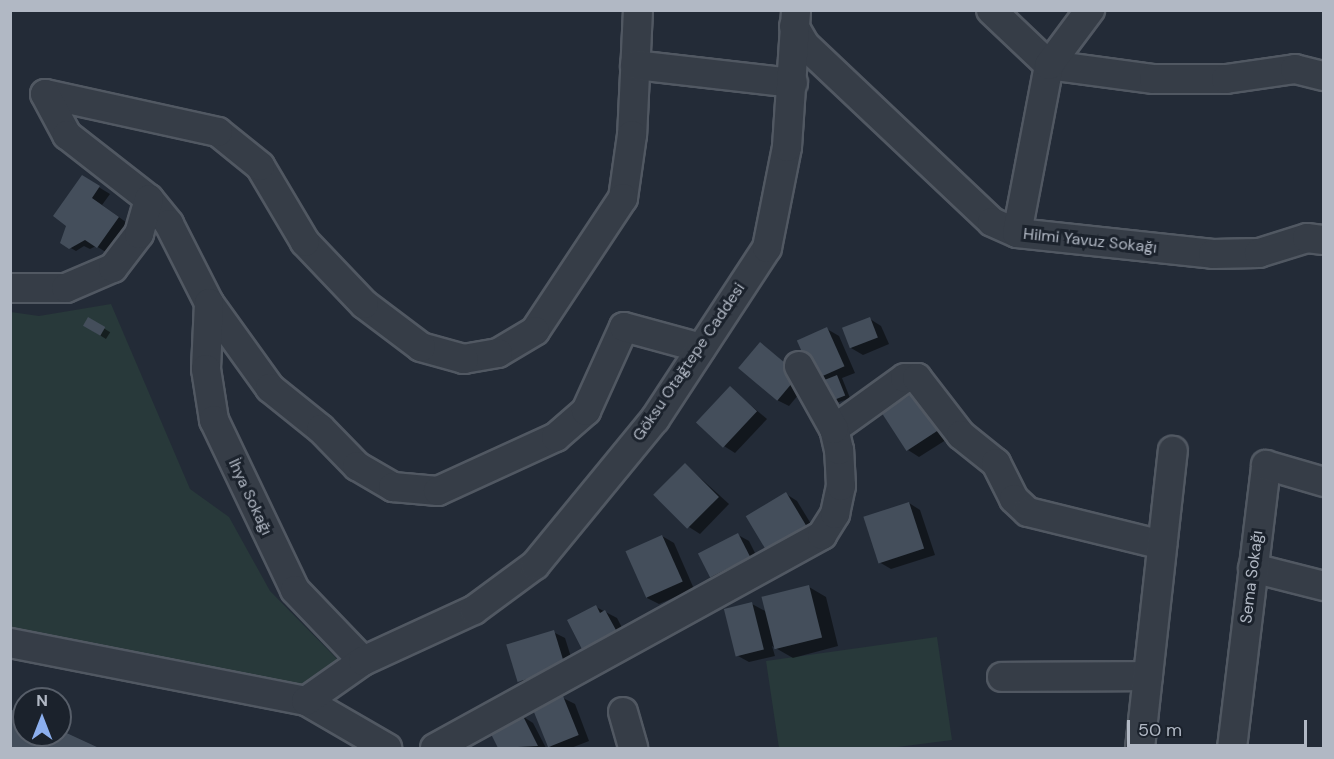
<!DOCTYPE html>
<meta charset="utf-8">
<style>
body{margin:0}
#map{position:relative;width:1334px;height:759px;overflow:hidden;background:#232b37;font-family:"DM Sans",sans-serif}
div>[style]{position:absolute}
[style*='--x']{left:calc(var(--x)*1px);top:calc(var(--y)*1px);width:calc(var(--w)*1px);rotate:calc(var(--a)*1deg)}
.green>*{inset:0;background:#28393a}
.shadow>*{inset:0;background:#0007;transform-origin:0 0}
.building>*{inset:0;background:#444e5b;transform-origin:0 0}
.roads{filter:drop-shadow(2px 0 #515862) drop-shadow(-2px 0 #515862) drop-shadow(0 2px #515862) drop-shadow(0 -2px #515862)}
.minor>*{height:28px;margin:-14px;padding:0 14px;transform-origin:14px;border-radius:14px;background:#363d47}
span{translate:-50% -50%;white-space:nowrap;text-align:center;line-height:1.15;-webkit-text-stroke:6px #1b222c;paint-order:stroke}
.street-label{font-size:16px;color:#b1b8c4}
.frame{position:absolute;inset:0;border:12px solid #b1b8c4;pointer-events:none}
.north{position:absolute;left:12px;top:687px;width:60px;height:60px;box-sizing:border-box;background:#1b222c;border:2px solid #575e69;border-radius:50%;rotate:0deg;font-size:16px;font-weight:700;line-height:24px;text-align:center;color:#b1b8c4}
.north::after{content:'';display:block;margin:auto;width:21px;height:27px;background:#8cafee;clip-path:polygon(50% 0,100% 100%,50% 72%,0 100%)}
.scale{position:absolute;left:1127px;top:720px;width:180px;height:27px;box-sizing:border-box;border:3px solid #b1b8c4;border-top:0;padding-left:8px;font-size:18px;line-height:21px;white-space:nowrap;color:#b1b8c4;-webkit-text-stroke:4px #1b222c;paint-order:stroke}
</style>
<div id="map">
<div class="green">
<i style="clip-path:polygon(111px 304px,190px 489px,229px 517px,270px 591px,339px 661px,298px 688px,11px 635px,11px 312px,39px 316px)"></i>
<i style="clip-path:polygon(937px 637px,952px 740px,890px 748px,779px 748px,766px 661px)"></i>
</div>
<div class="shadow">
<i style="clip-path:polygon(82px 177px,110px 194px,102px 205px,130px 225px,109px 254px,96px 246px,90px 249px,84px 246px,76px 251px,62px 243px)"></i>
<i style="left:89px;top:319px;width:25px;height:8px;rotate:32deg"></i>
<i style="clip-path:polygon(870px 319px,881px 326px,889px 344px,863px 355px,851px 348px)"></i>
<i style="clip-path:polygon(827px 329px,839px 336px,855px 373px,842px 378px,850px 398px,831px 405px,815px 378px)"></i>
<i style="clip-path:polygon(760px 344px,809px 382px,789px 406px,777px 400px)"></i>
<i style="clip-path:polygon(730px 388px,767px 419px,735px 453px,724px 446px)"></i>
<i style="clip-path:polygon(913px 395px,949px 438px,919px 457px,908px 450px)"></i>
<i style="clip-path:polygon(686px 465px,729px 504px,700px 534px,689px 527px)"></i>
<i style="clip-path:polygon(786px 494px,797px 501px,819px 537px,748px 516px)"></i>
<i style="clip-path:polygon(909px 503px,920px 510px,935px 555px,891px 569px,879px 562px)"></i>
<i style="clip-path:polygon(738px 535px,749px 541px,760px 563px,723px 583px,712px 576px)"></i>
<i style="clip-path:polygon(662px 536px,674px 543px,694px 589px,659px 604px,647px 598px)"></i>
<i style="clip-path:polygon(809px 587px,826px 597px,838px 646px,793px 658px,772px 646px,775px 656px,749px 662px,738px 656px,752px 604px,767px 612px)"></i>
<i style="clip-path:polygon(596px 607px,617px 618px,632px 647px,599px 664px)"></i>
<i style="clip-path:polygon(553px 632px,565px 638px,576px 673px,530px 687px,519px 680px)"></i>
<i style="clip-path:polygon(563px 698px,575px 704px,589px 741px,571px 748px,553px 748px,549px 746px)"></i>
<i style="clip-path:polygon(10px 710px,24px 717px,24px 735px,60px 735px,60px 732px,95px 748px,10px 748px)"></i>
<i style="clip-path:polygon(522px 716px,533px 723px,546px 748px,499px 748px,491px 731px)"></i>
</div>
<div class="building">
<i style="clip-path:polygon(82px 175px,100px 186px,92px 198px,119px 217px,97px 248px,85px 240px,69px 249px,60px 243px,66px 226px,53px 216px)"></i>
<i style="left:88px;top:317px;width:20px;height:10px;rotate:30deg"></i>
<i style="left:870px;top:317px;width:22px;height:30px;rotate:69deg"></i>
<i style="left:827px;top:327px;width:43px;height:33px;rotate:66deg"></i>
<i style="left:760px;top:342px;width:51px;height:34px;rotate:40deg"></i>
<i style="left:837px;top:375px;width:22px;height:23px;rotate:68deg"></i>
<i style="left:730px;top:386px;width:37px;height:50px;rotate:43deg"></i>
<i style="left:913px;top:393px;width:45px;height:37px;rotate:57deg"></i>
<i style="left:685px;top:463px;width:48px;height:45px;rotate:45deg"></i>
<i style="left:786px;top:492px;width:44px;height:47px;rotate:59deg"></i>
<i style="left:909px;top:502px;width:49px;height:48px;rotate:72deg"></i>
<i style="left:738px;top:533px;width:27px;height:45px;rotate:63deg"></i>
<i style="left:662px;top:535px;width:51px;height:40px;rotate:66deg"></i>
<i style="left:809px;top:585px;width:54px;height:49px;rotate:76deg"></i>
<i style="left:752px;top:602px;width:49px;height:29px;rotate:76deg"></i>
<i style="clip-path:polygon(596px 605px,600px 613px,605px 610px,622px 641px,587px 659px,567px 620px)"></i>
<i style="left:554px;top:630px;width:39px;height:50px;rotate:73deg"></i>
<i style="left:563px;top:696px;width:42px;height:33px;rotate:68deg"></i>
<i style="clip-path:polygon(10px 709px,24px 715px,24px 735px,60px 735px,60px 730px,99px 748px,10px 748px)"></i>
<i style="clip-path:polygon(522px 714px,538px 746px,498px 748px,489px 730px)"></i>
</div>
<div class="roads">
<div class="minor">
<i style="--x:638;--y:10;--w:125;--a:92.7"></i>
<i style="--x:632;--y:135;--w:64;--a:98.1"></i>
<i style="--x:623;--y:198;--w:159;--a:123.5"></i>
<i style="--x:535;--y:331;--w:43;--a:149.3"></i>
<i style="--x:498;--y:353;--w:35;--a:170"></i>
<i style="--x:464;--y:359;--w:45;--a:-164.4"></i>
<i style="--x:421;--y:347;--w:71;--a:-143"></i>
<i style="--x:364;--y:304;--w:86;--a:-133.6"></i>
<i style="--x:305;--y:242;--w:88;--a:-120.6"></i>
<i style="--x:260;--y:166;--w:54;--a:-141"></i>
<i style="--x:218;--y:132;--w:177;--a:-167.6"></i>
<i style="--x:45;--y:94;--w:47;--a:61.8"></i>
<i style="--x:67;--y:135;--w:104;--a:38"></i>
<i style="--x:149;--y:199;--w:32;--a:51"></i>
<i style="--x:169;--y:224;--w:89;--a:63.1"></i>
<i style="--x:209;--y:303;--w:105;--a:54.3"></i>
<i style="--x:270;--y:388;--w:65;--a:38.8"></i>
<i style="--x:321;--y:429;--w:52;--a:45.8"></i>
<i style="--x:357;--y:466;--w:42;--a:30.3"></i>
<i style="--x:393;--y:487;--w:45;--a:5.1"></i>
<i style="--x:438;--y:491;--w:130;--a:-24.6"></i>
<i style="--x:556;--y:437;--w:40;--a:-41"></i>
<i style="--x:586;--y:411;--w:92;--a:-65.7"></i>
<i style="--x:624;--y:327;--w:80;--a:15.3"></i>
<i style="--x:991;--y:10;--w:80;--a:43.5"></i>
<i style="--x:1049;--y:65;--w:106;--a:7.6"></i>
<i style="--x:1154;--y:79;--w:72;--a:0"></i>
<i style="--x:1226;--y:79;--w:70;--a:-8.2"></i>
<i style="--x:1295;--y:69;--w:30;--a:14"></i>
<i style="--x:794;--y:26;--w:22;--a:60"></i>
<i style="--x:805;--y:45;--w:257;--a:43.4"></i>
<i style="--x:992;--y:222;--w:27;--a:24"></i>
<i style="--x:1017;--y:233;--w:197;--a:6.1"></i>
<i style="--x:1213;--y:254;--w:46;--a:-1.2"></i>
<i style="--x:1259;--y:253;--w:50;--a:-17.4"></i>
<i style="--x:1307;--y:238;--w:17;--a:7"></i>
<i style="--x:635;--y:65;--w:159;--a:6.5"></i>
<i style="--x:1017;--y:233;--w:171;--a:-79.2"></i>
<i style="--x:1049;--y:65;--w:69;--a:-53.3"></i>
<i style="--x:10;--y:288;--w:56;--a:0"></i>
<i style="--x:66;--y:288;--w:51;--a:-23.1"></i>
<i style="--x:113;--y:268;--w:43;--a:-52.6"></i>
<i style="--x:139;--y:234;--w:36;--a:-74"></i>
<i style="--x:209;--y:303;--w:66;--a:92.6"></i>
<i style="--x:206;--y:369;--w:52;--a:81.1"></i>
<i style="--x:214;--y:420;--w:188;--a:64.5"></i>
<i style="--x:295;--y:590;--w:98;--a:46.2"></i>
<i style="--x:834;--y:429;--w:87;--a:-35.7"></i>
<i style="--x:905;--y:378;--w:12;--a:0"></i>
<i style="--x:917;--y:378;--w:72;--a:52.3"></i>
<i style="--x:961;--y:435;--w:45;--a:38.7"></i>
<i style="--x:996;--y:463;--w:40;--a:63.4"></i>
<i style="--x:1014;--y:499;--w:19;--a:43"></i>
<i style="--x:1028;--y:512;--w:138;--a:13.8"></i>
<i style="--x:1253;--y:568;--w:73;--a:14.2"></i>
<i style="--x:10;--y:643;--w:302;--a:11.1"></i>
<i style="--x:306;--y:701;--w:94;--a:30.1"></i>
<i style="--x:1002;--y:677;--w:146;--a:-0.4"></i>
<i style="--x:306;--y:701;--w:70;--a:-35.1"></i>
<i style="--x:363;--y:661;--w:122;--a:-24.7"></i>
<i style="--x:474;--y:610;--w:76;--a:-36.4"></i>
<i style="--x:535;--y:565;--w:189;--a:-50.6"></i>
<i style="--x:655;--y:419;--w:204;--a:-56.8"></i>
<i style="--x:767;--y:248;--w:103;--a:-78.8"></i>
<i style="--x:787;--y:147;--w:137;--a:-86.2"></i>
<i style="--x:623;--y:712;--w:37;--a:74"></i>
<i style="--x:435;--y:748;--w:442;--a:-28.8"></i>
<i style="--x:822;--y:535;--w:25;--a:-58"></i>
<i style="--x:835;--y:514;--w:29;--a:-78"></i>
<i style="--x:841;--y:486;--w:36;--a:-93"></i>
<i style="--x:839;--y:450;--w:22;--a:-103"></i>
<i style="--x:834;--y:429;--w:72;--a:-119.1"></i>
<i style="--x:1140;--y:748;--w:299;--a:-83.7"></i>
<i style="--x:1232;--y:748;--w:285;--a:-83.1"></i>
<i style="--x:1266;--y:465;--w:60;--a:16.3"></i>
</div>
</div>
<div class="street-label">
<span style="left:1090px;top:241px;rotate:6deg">Hilmi Yavuz Sokağı</span>
<span style="left:689px;top:362px;rotate:-56deg">Göksu Otağtepe Caddesi</span>
<span style="left:250px;top:497px;rotate:65deg">İhya Sokağı</span>
<span style="left:1252px;top:577px;rotate:-83deg">Sema Sokağı</span>
</div>
<div class="frame"></div>
<div class="north">N</div>
<div class="scale">50 m</div>
</div>
